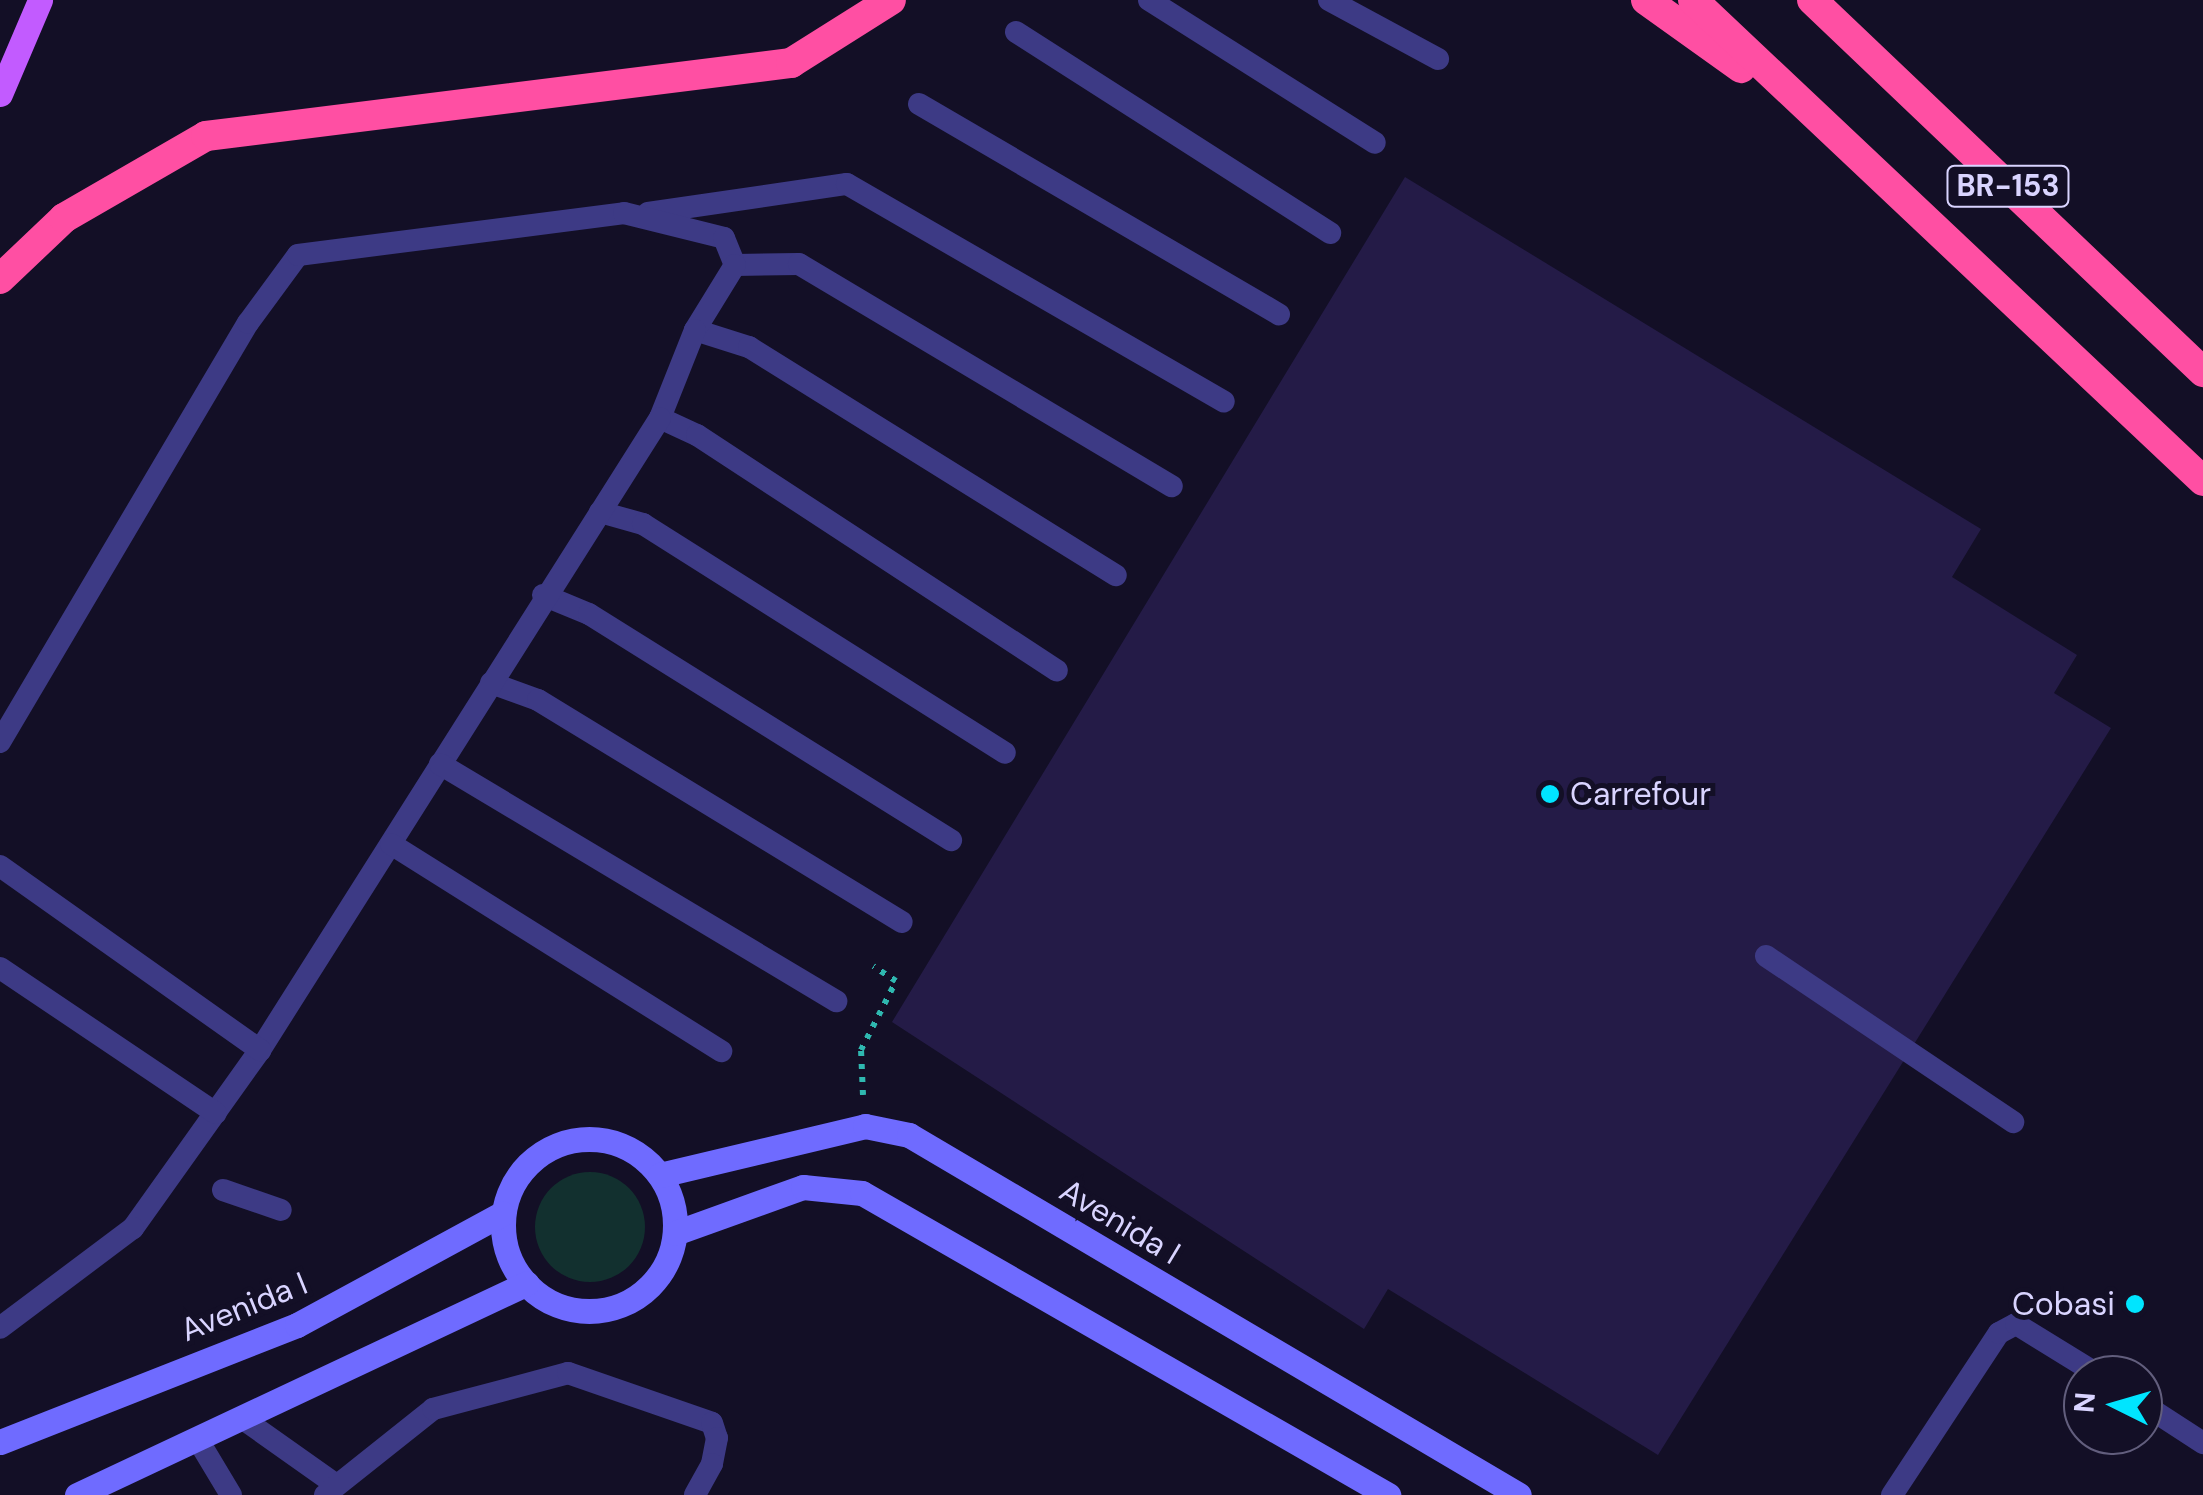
<!DOCTYPE html>
<style>
body{margin:0}
#map{position:relative;width:2203px;height:1495px;overflow:hidden;background:#130f26;font-family:"DM Sans",sans-serif}
div>[style]{position:absolute}
[style*='--x']{left:calc(var(--x)*1px);top:calc(var(--y)*1px);width:calc(var(--w)*1px);rotate:calc(var(--a)*1deg)}
.green>*{inset:0;background:#12302f}
.round{border-radius:50%}
.building>*{inset:0;background:#241b47}
.path>*{height:6px;margin-top:-3px;transform-origin:0;background:repeating-linear-gradient(90deg,#2fb8b0 0 5px,transparent 0 13px)}
.lane>*{height:22px;margin:-11px;padding:0 11px;transform-origin:11px;border-radius:11px;background:#3d3a85}
.secondary>*{height:25px;margin:-12.5px;padding:0 12.5px;transform-origin:12.5px;border-radius:12.5px;background:#6f6bff}
.secondary>.ring{margin:-12.5px;padding:0;box-sizing:content-box;background:none;border:25px solid #6f6bff;border-radius:50%}
.primary>*{height:25px;margin:-12.5px;padding:0 12.5px;transform-origin:12.5px;border-radius:12.5px;background:#c25bff}
.highway>*{height:30px;margin:-15px;padding:0 15px;transform-origin:15px;border-radius:15px;background:#ff4fa3}
.dots>*{width:28px;height:28px;translate:-50% -50%;box-sizing:border-box;border:5px solid #130f26;border-radius:50%}
span{translate:-50% -50%;white-space:nowrap;text-align:center;line-height:1.15;-webkit-text-stroke:10px #130f26;paint-order:stroke}
.shield-label span{padding:2px 8px;background:#130f26;border:2px solid;border-radius:8px;-webkit-text-stroke-width:0}
.shield-label{font-size:30px;color:#d9d4ff;font-weight:700}
.poi-label{font-size:32px;color:#d9d4ff}
.left{translate:0 -50%;text-align:left}
.right{translate:-100% -50%;text-align:right}
.street-label{font-size:32px;color:#d9d4ff}
.north{position:absolute;left:2063px;top:1355px;width:100px;height:100px;box-sizing:border-box;background:#130f26;border:2px solid #625e7d;border-radius:50%;rotate:275deg;font-size:28px;font-weight:700;line-height:40px;text-align:center;color:#d9d4ff}
.north::after{content:'';display:block;margin:auto;width:35px;height:45px;background:#00e5ff;clip-path:polygon(50% 0,100% 100%,50% 72%,0 100%)}
</style>
<div id="map">
<div class="green">
<i class="round" style="left:535px;top:1172px;width:110px;height:110px"></i>
</div>
<div class="building">
<i style="clip-path:polygon(1405px 177px,1981px 529px,1952px 577px,2077px 655px,2054px 693px,2111px 728px,1658px 1455px,1388px 1289px,1364px 1329px,892px 1022px)"></i>
</div>
<div class="path">
<i style="--x:863;--y:1095;--w:45;--a:-92.5"></i>
<i style="--x:861;--y:1050;--w:77;--a:-63.1"></i>
<i style="--x:896;--y:981;--w:27;--a:-147"></i>
</div>
<div class="lane">
<i style="--x:1149;--y:0;--w:267;--a:32.3"></i>
<i style="--x:1329;--y:0;--w:124;--a:28.4"></i>
<i style="--x:1016;--y:32;--w:373;--a:32.6"></i>
<i style="--x:919;--y:104;--w:417;--a:30.3"></i>
<i style="--x:648;--y:213;--w:201;--a:-8.3"></i>
<i style="--x:847;--y:184;--w:435;--a:30"></i>
<i style="--x:735;--y:265;--w:64;--a:-0.9"></i>
<i style="--x:799;--y:264;--w:434;--a:30.8"></i>
<i style="--x:695;--y:330;--w:57;--a:17.5"></i>
<i style="--x:749;--y:347;--w:432;--a:31.9"></i>
<i style="--x:660;--y:418;--w:41;--a:24.7"></i>
<i style="--x:697;--y:435;--w:430;--a:33.2"></i>
<i style="--x:600;--y:512;--w:45;--a:15.6"></i>
<i style="--x:643;--y:524;--w:428;--a:32.3"></i>
<i style="--x:543;--y:595;--w:50;--a:22.4"></i>
<i style="--x:589;--y:614;--w:427;--a:32"></i>
<i style="--x:491;--y:683;--w:50;--a:19.9"></i>
<i style="--x:538;--y:700;--w:426;--a:31.4"></i>
<i style="--x:0;--y:742;--w:487;--a:-59.4"></i>
<i style="--x:248;--y:323;--w:84;--a:-53.7"></i>
<i style="--x:298;--y:255;--w:329;--a:-7.3"></i>
<i style="--x:624;--y:213;--w:103;--a:14"></i>
<i style="--x:724;--y:238;--w:29;--a:68"></i>
<i style="--x:735;--y:265;--w:76;--a:121.6"></i>
<i style="--x:695;--y:330;--w:95;--a:111.7"></i>
<i style="--x:660;--y:418;--w:748;--a:122.33"></i>
<i style="--x:260;--y:1050;--w:219;--a:125.5"></i>
<i style="--x:133;--y:1228;--w:166;--a:143.1"></i>
<i style="--x:440;--y:764;--w:462;--a:30.9"></i>
<i style="--x:391;--y:844;--w:390;--a:32.1"></i>
<i style="--x:0;--y:866;--w:319;--a:35.3"></i>
<i style="--x:1766;--y:956;--w:298;--a:33.9"></i>
<i style="--x:0;--y:968;--w:260;--a:33.9"></i>
<i style="--x:223;--y:1190;--w:61;--a:19"></i>
<i style="--x:2143;--y:1404;--w:72;--a:33"></i>
<i style="--x:246;--y:1421;--w:109;--a:35.3"></i>
<i style="--x:198;--y:1440;--w:64;--a:59"></i>
<i style="--x:325;--y:1495;--w:138;--a:-38.5"></i>
<i style="--x:433;--y:1409;--w:140;--a:-14.9"></i>
<i style="--x:568;--y:1373;--w:152;--a:19.1"></i>
<i style="--x:712;--y:1423;--w:16;--a:72"></i>
<i style="--x:717;--y:1438;--w:26;--a:101"></i>
<i style="--x:712;--y:1464;--w:35;--a:119"></i>
<i style="--x:1892;--y:1495;--w:194;--a:-56.6"></i>
<i style="--x:1999;--y:1333;--w:19;--a:-28"></i>
<i style="--x:2016;--y:1324;--w:97;--a:31.6"></i>
</div>
<div class="secondary">
<i class="ring" style="left:503px;top:1139px;width:147px;height:147px"></i>
<i style="--x:660;--y:1175;--w:211;--a:-13.4"></i>
<i style="--x:865;--y:1126;--w:45;--a:11.6"></i>
<i style="--x:909;--y:1135;--w:708;--a:30.55"></i>
<i style="--x:675;--y:1233;--w:136;--a:-19.8"></i>
<i style="--x:803;--y:1187;--w:59;--a:5.8"></i>
<i style="--x:862;--y:1193;--w:607;--a:29.86"></i>
<i style="--x:0;--y:1442;--w:319;--a:-21.5"></i>
<i style="--x:297;--y:1325;--w:234;--a:-28.5"></i>
<i style="--x:77;--y:1495;--w:497;--a:-25.2"></i>
</div>
<div class="primary">
<i style="--x:0;--y:94;--w:102;--a:-66.9"></i>
</div>
<div class="highway">
<i style="--x:1646;--y:0;--w:117;--a:35.6"></i>
<i style="--x:1693;--y:0;--w:701;--a:43.32"></i>
<i style="--x:1812;--y:0;--w:540;--a:43.57"></i>
<i style="--x:0;--y:279;--w:88;--a:-43.6"></i>
<i style="--x:64;--y:218;--w:164;--a:-30"></i>
<i style="--x:206;--y:136;--w:590;--a:-7.11"></i>
<i style="--x:791;--y:63;--w:118;--a:-32.2"></i>
</div>
<div class="dots">
<i style="left:1550px;top:794px;background:#00e5ff"></i>
<i style="left:2135px;top:1304px;background:#00e5ff"></i>
</div>
<div class="shield-label">
<span style="left:2008px;top:186px">BR-153</span>
</div>
<div class="poi-label">
<span class="left" style="left:1570px;top:794px">Carrefour</span>
<span class="right" style="left:2115px;top:1304px">Cobasi</span>
</div>
<div class="street-label">
<span style="left:1120px;top:1222px;rotate:31deg">Avenida I</span>
<span style="left:244px;top:1307px;rotate:-22deg">Avenida I</span>
</div>
<div class="north">N</div>
</div>
